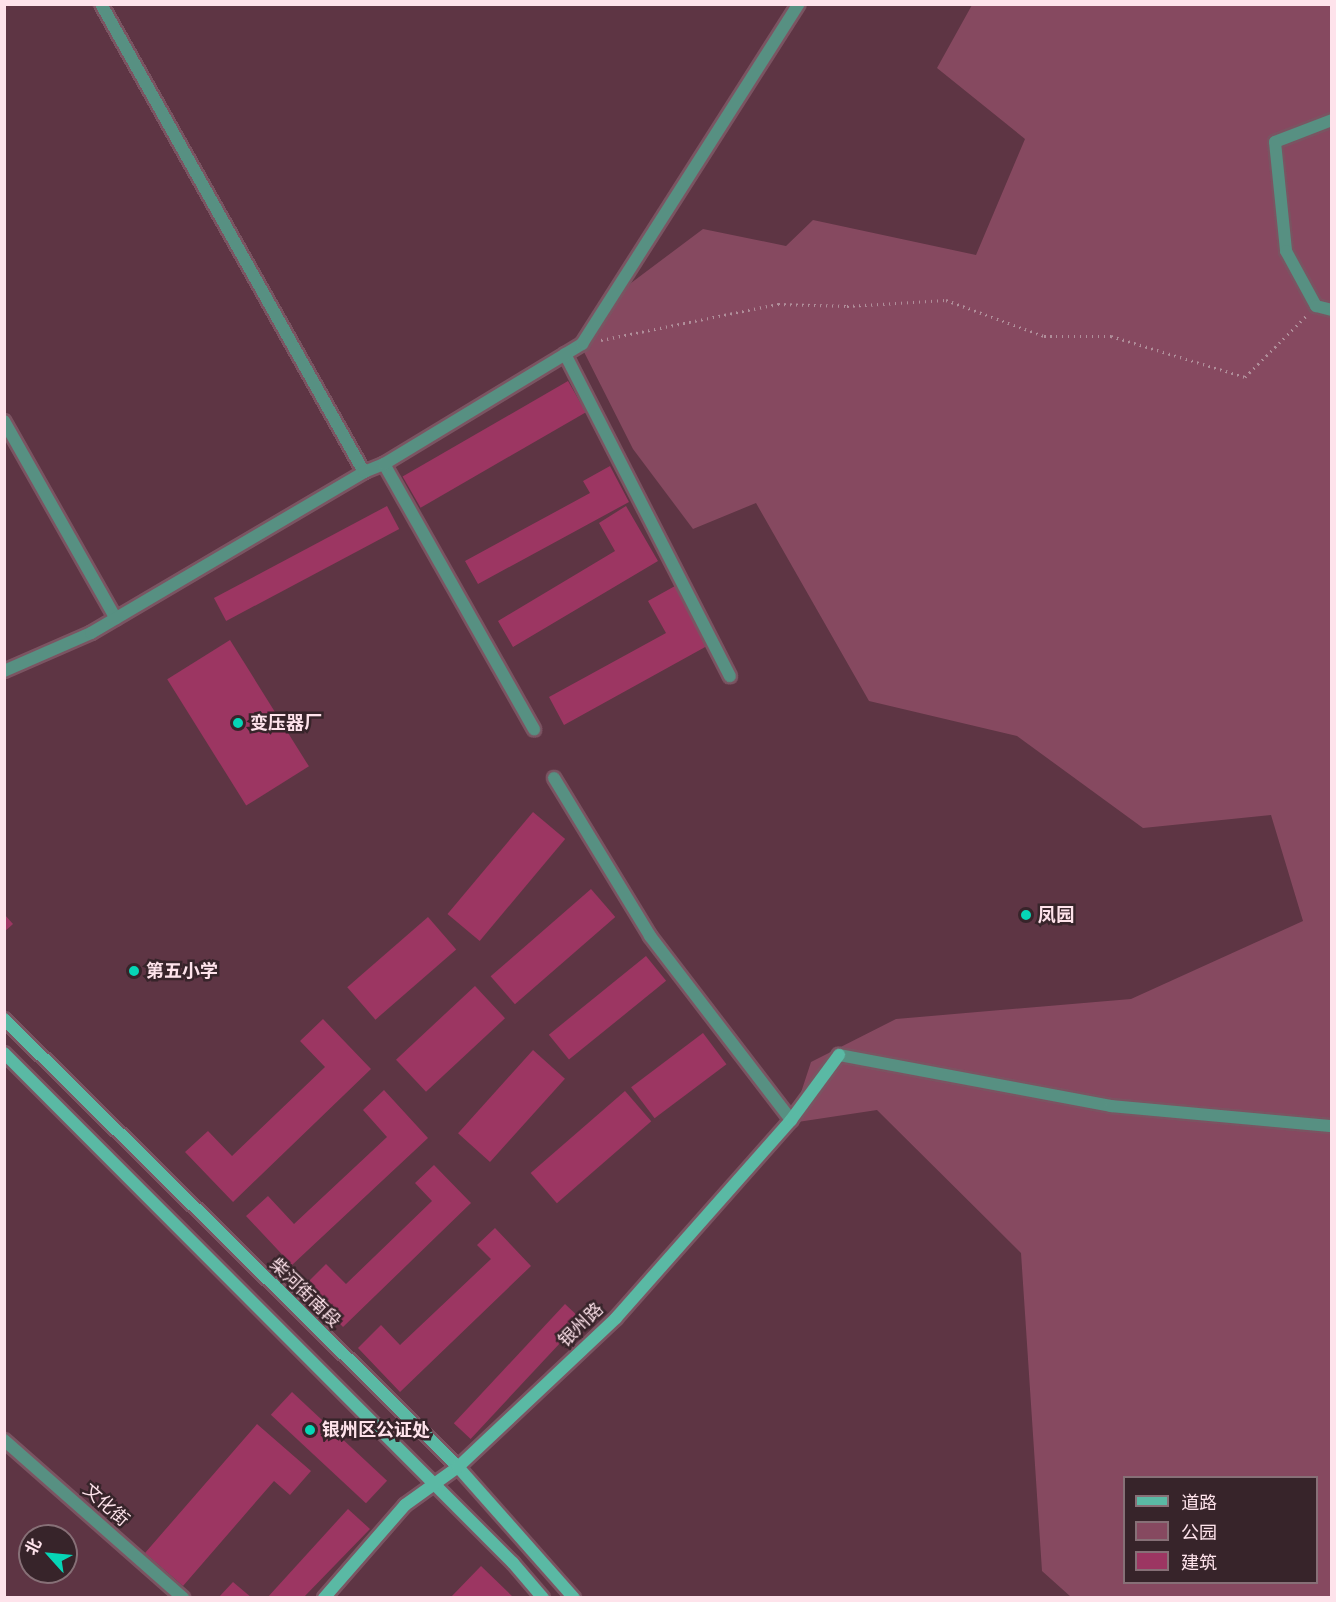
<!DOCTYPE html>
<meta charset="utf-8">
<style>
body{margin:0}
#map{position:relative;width:1336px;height:1602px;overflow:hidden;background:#5e3544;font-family:"Space Grotesk","Noto Sans SC",sans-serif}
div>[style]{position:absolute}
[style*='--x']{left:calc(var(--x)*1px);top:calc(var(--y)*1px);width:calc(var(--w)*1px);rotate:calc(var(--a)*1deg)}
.green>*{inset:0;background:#864960}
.building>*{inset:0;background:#9c3662;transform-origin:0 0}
.path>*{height:3px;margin-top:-1.5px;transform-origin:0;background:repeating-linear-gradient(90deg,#b08e9a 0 1.5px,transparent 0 6px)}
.roads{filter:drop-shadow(2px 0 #7b5462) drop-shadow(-2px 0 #7b5462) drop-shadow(0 2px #7b5462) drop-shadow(0 -2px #7b5462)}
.minor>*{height:12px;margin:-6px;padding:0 6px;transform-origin:6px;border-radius:6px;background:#579082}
.tertiary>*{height:12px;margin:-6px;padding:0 6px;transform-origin:6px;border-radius:6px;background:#579082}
.secondary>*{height:12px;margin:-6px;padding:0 6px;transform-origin:6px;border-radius:6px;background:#5ab9a4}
.dots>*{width:16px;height:16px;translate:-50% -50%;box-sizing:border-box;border:3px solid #37242a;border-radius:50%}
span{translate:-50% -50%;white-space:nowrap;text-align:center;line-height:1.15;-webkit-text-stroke:5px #37242a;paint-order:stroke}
.poi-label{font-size:18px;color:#fee3eb;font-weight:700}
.left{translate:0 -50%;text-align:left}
.street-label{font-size:18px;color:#fee3eb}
.frame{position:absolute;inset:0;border:6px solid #fee3eb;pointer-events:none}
.legend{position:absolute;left:1123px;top:1476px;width:195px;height:108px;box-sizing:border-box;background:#37242a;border:2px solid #877077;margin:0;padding:8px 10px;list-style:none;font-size:18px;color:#fee3eb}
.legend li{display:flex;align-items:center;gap:12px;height:30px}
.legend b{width:30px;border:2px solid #877077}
.north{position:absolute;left:18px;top:1524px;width:60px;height:60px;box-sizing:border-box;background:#37242a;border:2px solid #877077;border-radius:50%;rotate:297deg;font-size:16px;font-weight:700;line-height:24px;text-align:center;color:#fee3eb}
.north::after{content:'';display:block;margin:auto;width:21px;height:27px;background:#06d5b6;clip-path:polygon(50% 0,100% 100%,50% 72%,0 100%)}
</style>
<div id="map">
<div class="green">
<i style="clip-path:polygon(evenodd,972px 5px,1331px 5px,1331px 1597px,1071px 1597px,1042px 1571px,1021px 1253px,877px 1110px,791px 1123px,811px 1062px,896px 1019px,1131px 999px,1303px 921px,1271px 815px,1143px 828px,1017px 736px,869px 701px,756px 503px,693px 529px,633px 449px,582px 348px,631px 283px,703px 229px,786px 246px,813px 220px,976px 255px,1025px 139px,937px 68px,972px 5px,1124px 1478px,1316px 1478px,1316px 1582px,1124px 1582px,1124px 1478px)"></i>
</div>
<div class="building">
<i style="left:568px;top:381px;width:36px;height:191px;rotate:60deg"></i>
<i style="clip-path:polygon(610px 466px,629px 502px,478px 584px,465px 561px,590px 493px,583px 481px)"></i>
<i style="left:387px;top:506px;width:26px;height:196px;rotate:62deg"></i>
<i style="clip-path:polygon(626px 506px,658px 561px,513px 647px,498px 621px,615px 551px,599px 523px)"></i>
<i style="clip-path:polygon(675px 586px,707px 646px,564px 725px,549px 697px,666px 633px,648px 601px)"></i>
<i style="left:230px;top:640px;width:149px;height:74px;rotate:58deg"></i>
<i style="left:533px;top:812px;width:42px;height:133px;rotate:40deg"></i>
<i style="left:591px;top:889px;width:37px;height:133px;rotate:49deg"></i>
<i style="clip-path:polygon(4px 914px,13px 924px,4px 932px)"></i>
<i style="left:428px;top:917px;width:43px;height:107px;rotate:49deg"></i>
<i style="left:646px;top:956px;width:32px;height:125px;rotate:51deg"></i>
<i style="left:475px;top:986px;width:44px;height:108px;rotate:47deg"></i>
<i style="clip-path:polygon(323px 1019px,371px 1069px,233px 1202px,185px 1152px,208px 1131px,232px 1156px,325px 1067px,300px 1041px)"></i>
<i style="left:703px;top:1033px;width:39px;height:90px;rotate:53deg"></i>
<i style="left:533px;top:1050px;width:43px;height:112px;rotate:42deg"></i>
<i style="clip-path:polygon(384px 1090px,428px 1138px,292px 1265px,246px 1216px,268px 1196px,294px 1224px,387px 1137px,363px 1110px)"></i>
<i style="left:625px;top:1091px;width:40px;height:125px;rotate:49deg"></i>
<i style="clip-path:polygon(434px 1165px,471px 1203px,343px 1327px,304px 1286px,326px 1264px,346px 1284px,432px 1201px,415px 1183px)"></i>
<i style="clip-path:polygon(495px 1228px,531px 1266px,400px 1392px,358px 1348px,381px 1325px,400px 1345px,491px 1259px,477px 1245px)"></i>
<i style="left:565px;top:1304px;width:23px;height:163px;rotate:43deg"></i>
<i style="left:292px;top:1392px;width:130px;height:31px;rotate:43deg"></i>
<i style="clip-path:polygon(257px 1424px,311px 1471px,290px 1495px,274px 1481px,183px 1586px,145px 1553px)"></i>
<i style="clip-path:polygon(348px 1509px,370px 1529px,303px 1598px,267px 1598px)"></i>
<i style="clip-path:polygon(481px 1566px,514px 1598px,450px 1598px)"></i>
<i style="clip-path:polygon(233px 1582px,252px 1598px,218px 1598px)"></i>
</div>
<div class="path">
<i style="--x:601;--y:340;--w:181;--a:-11.5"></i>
<i style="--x:778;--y:304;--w:69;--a:1.7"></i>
<i style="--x:847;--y:306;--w:99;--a:-3.5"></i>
<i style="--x:946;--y:300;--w:104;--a:20.2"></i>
<i style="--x:1044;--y:336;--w:67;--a:0"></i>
<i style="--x:1111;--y:336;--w:140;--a:17"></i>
<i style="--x:1245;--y:377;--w:89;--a:-45"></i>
</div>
<div class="roads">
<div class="minor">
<i style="--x:101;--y:4;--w:537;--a:60.67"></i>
<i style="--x:1332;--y:120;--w:61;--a:158.9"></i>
<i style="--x:1275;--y:142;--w:110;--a:84.2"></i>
<i style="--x:1286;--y:251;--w:63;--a:61.4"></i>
<i style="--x:1316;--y:306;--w:16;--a:14"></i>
<i style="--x:565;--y:354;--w:362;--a:62.9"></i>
<i style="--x:4;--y:421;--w:227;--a:60.5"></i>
<i style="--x:384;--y:464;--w:305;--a:60.5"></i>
<i style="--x:4;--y:671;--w:95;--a:-23.6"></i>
<i style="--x:91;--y:633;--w:317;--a:-30.5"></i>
<i style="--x:364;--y:472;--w:22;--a:-22"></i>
<i style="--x:384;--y:464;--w:232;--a:-31.2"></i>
<i style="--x:582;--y:344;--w:403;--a:-57.5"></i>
<i style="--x:554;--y:778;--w:185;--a:58.7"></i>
<i style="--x:650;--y:936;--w:232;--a:52.5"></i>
<i style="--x:839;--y:1055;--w:277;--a:10.6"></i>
<i style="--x:1111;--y:1106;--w:222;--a:5.2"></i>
</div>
<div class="tertiary">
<i style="--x:4;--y:1440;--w:239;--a:41.4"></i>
</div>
<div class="secondary">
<i style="--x:4;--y:1019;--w:638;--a:44.62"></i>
<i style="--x:458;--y:1467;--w:175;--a:48.5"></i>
<i style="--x:4;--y:1053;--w:721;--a:45.06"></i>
<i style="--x:513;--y:1563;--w:46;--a:49.4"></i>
<i style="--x:324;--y:1598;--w:123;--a:-48.9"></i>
<i style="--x:405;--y:1505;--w:65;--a:-35.6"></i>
<i style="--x:458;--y:1467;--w:217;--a:-43.3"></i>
<i style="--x:616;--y:1318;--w:264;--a:-48.5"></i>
<i style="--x:791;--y:1120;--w:81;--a:-53.6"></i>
</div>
</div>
<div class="dots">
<i style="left:238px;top:723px;background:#06d5b6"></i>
<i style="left:1026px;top:915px;background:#06d5b6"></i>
<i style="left:134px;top:971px;background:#06d5b6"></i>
<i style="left:310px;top:1430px;background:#06d5b6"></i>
</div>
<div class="poi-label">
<span class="left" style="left:250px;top:723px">变压器厂</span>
<span class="left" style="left:1038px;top:915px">凤园</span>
<span class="left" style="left:146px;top:971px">第五小学</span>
<span class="left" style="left:322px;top:1430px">银州区公证处</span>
</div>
<div class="street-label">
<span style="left:305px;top:1293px;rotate:44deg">柴河街南段</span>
<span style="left:581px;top:1325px;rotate:-44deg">银州路</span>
<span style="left:106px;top:1505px;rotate:41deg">文化街</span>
</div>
<div class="frame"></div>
<ul class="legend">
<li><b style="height:8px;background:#5ab9a4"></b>道路</li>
<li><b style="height:16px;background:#864960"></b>公园</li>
<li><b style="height:16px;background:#9c3662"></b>建筑</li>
</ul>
<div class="north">北</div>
</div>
